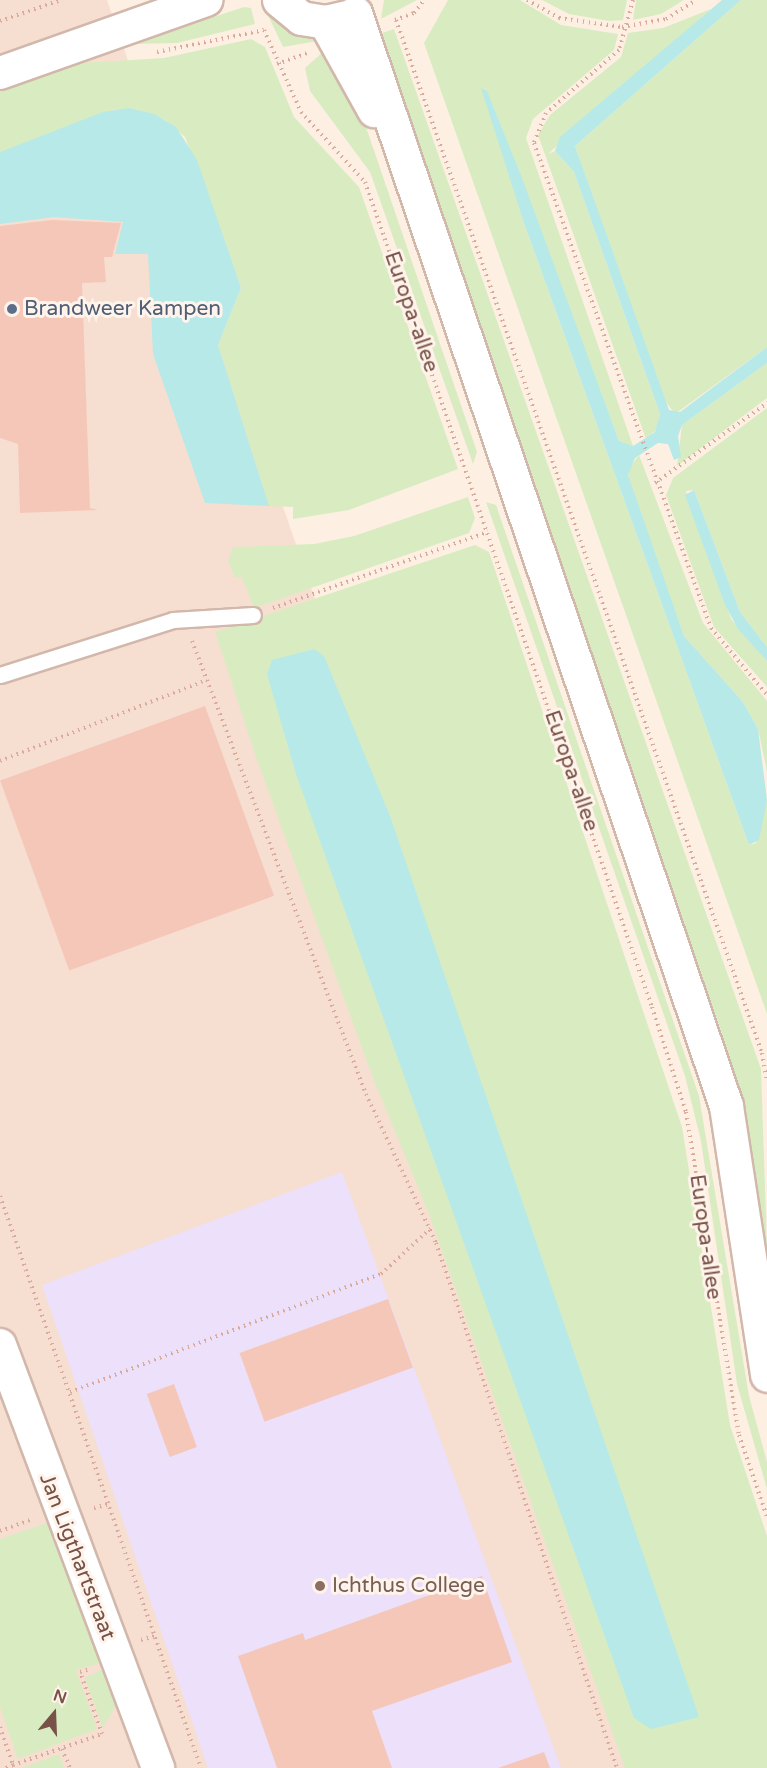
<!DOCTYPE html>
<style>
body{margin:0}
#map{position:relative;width:767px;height:1768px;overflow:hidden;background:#feefe3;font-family:"Varela Round",sans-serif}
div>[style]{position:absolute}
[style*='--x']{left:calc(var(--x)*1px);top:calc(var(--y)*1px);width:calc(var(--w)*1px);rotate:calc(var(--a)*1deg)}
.residential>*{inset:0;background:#f6dfd1}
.education>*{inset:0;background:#ece0fa}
.green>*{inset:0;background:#d9ecc1}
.water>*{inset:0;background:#b6e9e8}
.building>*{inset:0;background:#f5c7b9;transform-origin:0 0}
.path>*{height:4px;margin-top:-2px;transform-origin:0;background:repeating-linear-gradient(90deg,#daaa9c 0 1.5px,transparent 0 6px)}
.roads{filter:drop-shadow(2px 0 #d2b7ab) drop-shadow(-2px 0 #d2b7ab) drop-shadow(0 2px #d2b7ab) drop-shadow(0 -2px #d2b7ab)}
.service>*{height:15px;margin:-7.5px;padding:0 7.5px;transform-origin:7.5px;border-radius:7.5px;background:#fff}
.minor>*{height:32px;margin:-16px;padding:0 16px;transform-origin:16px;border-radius:16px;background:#fff}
.secondary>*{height:33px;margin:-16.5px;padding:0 16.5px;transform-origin:16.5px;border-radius:16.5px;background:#fff}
.dots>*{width:16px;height:16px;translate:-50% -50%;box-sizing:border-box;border:3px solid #fff4eb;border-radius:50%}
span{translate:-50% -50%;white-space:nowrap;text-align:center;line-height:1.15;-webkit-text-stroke:6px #fff4eb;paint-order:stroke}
.service-label{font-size:21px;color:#4e5e75}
.left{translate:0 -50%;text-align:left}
.street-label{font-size:21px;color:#785147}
.education-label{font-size:21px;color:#785e54}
.north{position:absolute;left:24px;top:1684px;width:60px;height:60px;-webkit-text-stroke:4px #fff4eb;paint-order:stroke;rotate:19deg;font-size:16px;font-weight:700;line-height:24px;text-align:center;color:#785147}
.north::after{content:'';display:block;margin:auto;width:21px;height:27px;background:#785147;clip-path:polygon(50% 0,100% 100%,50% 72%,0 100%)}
</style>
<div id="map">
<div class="residential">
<i style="clip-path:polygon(0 0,107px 0,721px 1768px,0 1768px)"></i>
</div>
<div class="education">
<i style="clip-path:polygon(342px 1172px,561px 1768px,208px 1768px,42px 1285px)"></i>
</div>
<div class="green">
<i style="clip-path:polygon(384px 0,417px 0,381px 19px)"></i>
<i style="clip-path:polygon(448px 0,520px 0,561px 25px,618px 34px,614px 50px,533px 119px,526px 138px,633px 446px,619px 441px,484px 85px,525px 226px,749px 845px,756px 843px,767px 800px,767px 1014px,424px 43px)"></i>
<i style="clip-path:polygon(542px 0,627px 0,623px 20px,609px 21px,569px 14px)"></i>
<i style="clip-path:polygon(636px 0,684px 0,661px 14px,633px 20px)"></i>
<i style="clip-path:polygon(741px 0,767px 0,767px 347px,675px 414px,663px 398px,575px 146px)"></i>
<i style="clip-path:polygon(244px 7px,251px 8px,255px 24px,177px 43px,131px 44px)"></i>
<i style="clip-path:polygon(265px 9px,318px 38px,318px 41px,283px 47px)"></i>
<i style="clip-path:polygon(711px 9px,548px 154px,555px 151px,574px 172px,660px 414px,657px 429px,646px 439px,538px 135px,550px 115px,621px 57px,628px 33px,663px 28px)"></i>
<i style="clip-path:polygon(394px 29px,761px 1069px,767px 1248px,744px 1107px,729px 1054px,379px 34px)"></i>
<i style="clip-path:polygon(251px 39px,265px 47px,294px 117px,359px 187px,458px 469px,349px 510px,293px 519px,293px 507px,269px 506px,218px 345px,241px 288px,185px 137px,165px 120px,115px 109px,0 152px,0 89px,80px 63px,164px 58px)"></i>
<i style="clip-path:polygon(325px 50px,366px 127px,477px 452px,473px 464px,370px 172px,310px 91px,305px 68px)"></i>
<i style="clip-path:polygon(767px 363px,767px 398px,677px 466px,682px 425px)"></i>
<i style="clip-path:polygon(767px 408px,767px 647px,740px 612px,694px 490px,686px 491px,731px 619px,767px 661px,767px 687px,714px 627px,666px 495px,673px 478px)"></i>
<i style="clip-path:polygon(639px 455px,703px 623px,767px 701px,767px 771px,758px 729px,743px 702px,684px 636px,629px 485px,628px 470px)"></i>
<i style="clip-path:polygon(468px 497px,475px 518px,469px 533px,254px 608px,242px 577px,235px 578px,228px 561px,233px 547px,314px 544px,354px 536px)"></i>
<i style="clip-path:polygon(486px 502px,496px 505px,699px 1096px,749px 1396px,767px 1462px,767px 1489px,737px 1384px,701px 1141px,685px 1076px)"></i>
<i style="clip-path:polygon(475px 545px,489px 552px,682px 1127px,730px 1425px,767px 1536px,767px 1768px,625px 1768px,429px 1214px,373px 1078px,257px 760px,215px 632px)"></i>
<i style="clip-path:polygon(50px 1522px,101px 1663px,76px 1670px,97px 1729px,18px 1759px,0 1708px,0 1539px)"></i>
<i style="clip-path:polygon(103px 1669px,116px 1705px,103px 1728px,85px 1678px)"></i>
<i style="clip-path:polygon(59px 1754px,64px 1768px,22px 1768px)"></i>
</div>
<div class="water">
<i style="clip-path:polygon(722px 0,741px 0,575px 146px,669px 410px,680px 412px,767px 347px,767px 363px,682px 425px,678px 436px,681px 457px,674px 460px,668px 444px,658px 443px,635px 458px,628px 475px,684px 636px,743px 702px,758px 729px,767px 800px,759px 840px,749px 845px,525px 226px,481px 88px,487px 91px,522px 178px,619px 441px,633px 446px,655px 432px,660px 414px,574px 172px,555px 151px,560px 137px)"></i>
<i style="clip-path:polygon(129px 108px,154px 114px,176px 127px,197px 160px,241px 288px,218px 345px,269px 506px,205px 503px,153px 354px,148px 254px,115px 254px,123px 222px,54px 217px,0 224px,0 152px,103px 112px)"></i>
<i style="clip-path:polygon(694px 490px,740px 612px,767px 647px,767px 661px,738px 629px,725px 605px,685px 495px)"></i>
<i style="clip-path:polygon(314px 649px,324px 656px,390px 816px,699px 1717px,651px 1729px,634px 1718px,296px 774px,267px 674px,272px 660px)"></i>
</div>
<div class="building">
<i style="clip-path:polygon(52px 220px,121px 223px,112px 257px,104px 257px,106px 282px,82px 283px,90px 508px,98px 510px,20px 513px,18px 444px,0 438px,0 226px)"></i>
<i style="left:205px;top:706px;width:202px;height:218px;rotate:70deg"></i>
<i style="left:388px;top:1299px;width:73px;height:158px;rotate:70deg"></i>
<i style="left:174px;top:1384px;width:67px;height:29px;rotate:70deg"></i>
<i style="clip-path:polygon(482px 1576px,512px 1662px,372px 1711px,392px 1768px,277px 1768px,238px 1656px,303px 1633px,305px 1640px)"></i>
<i style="clip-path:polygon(544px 1752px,550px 1768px,498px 1768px)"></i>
</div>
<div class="path">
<i style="--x:527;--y:0;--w:37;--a:29"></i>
<i style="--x:559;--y:18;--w:64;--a:8.1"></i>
<i style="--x:622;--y:27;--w:45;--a:-10.3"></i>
<i style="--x:666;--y:19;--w:36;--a:-32"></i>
<i style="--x:633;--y:0;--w:52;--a:105.6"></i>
<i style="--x:619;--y:50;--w:96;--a:139.2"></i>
<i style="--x:546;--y:113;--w:32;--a:112"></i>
<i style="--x:534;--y:143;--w:516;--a:69.95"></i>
<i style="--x:711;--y:628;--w:87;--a:50.1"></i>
<i style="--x:395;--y:20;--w:20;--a:-20"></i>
<i style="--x:414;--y:13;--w:16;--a:-52"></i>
<i style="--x:396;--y:20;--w:1096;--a:70.49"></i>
<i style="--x:762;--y:1053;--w:29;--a:80"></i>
<i style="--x:0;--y:21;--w:65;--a:-19"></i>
<i style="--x:264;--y:30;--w:90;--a:65.7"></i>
<i style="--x:301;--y:112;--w:95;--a:47.6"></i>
<i style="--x:365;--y:182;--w:873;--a:70.82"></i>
<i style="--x:652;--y:1007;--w:110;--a:72.1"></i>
<i style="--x:686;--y:1112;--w:327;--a:80.7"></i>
<i style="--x:739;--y:1435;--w:87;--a:71.1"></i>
<i style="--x:157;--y:52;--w:109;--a:-11.6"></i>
<i style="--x:277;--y:64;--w:32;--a:-20"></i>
<i style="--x:655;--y:483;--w:138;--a:-35.5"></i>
<i style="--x:273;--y:608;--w:228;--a:-19.5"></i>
<i style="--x:192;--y:641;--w:42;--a:69"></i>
<i style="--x:0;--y:761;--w:222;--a:-21.4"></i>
<i style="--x:207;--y:680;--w:443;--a:69"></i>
<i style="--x:366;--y:1094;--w:165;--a:64.8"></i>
<i style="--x:436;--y:1243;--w:555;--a:70.98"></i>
<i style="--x:0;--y:1196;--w:606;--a:70.64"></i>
<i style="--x:70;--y:1392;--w:333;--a:-20.8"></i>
<i style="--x:381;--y:1274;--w:67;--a:-42.6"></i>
<i style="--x:94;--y:1508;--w:16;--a:-15"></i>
<i style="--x:0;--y:1531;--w:35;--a:-20"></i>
<i style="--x:141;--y:1640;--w:15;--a:-16"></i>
<i style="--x:0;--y:1727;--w:40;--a:71.1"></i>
<i style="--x:13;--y:1765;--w:8;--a:157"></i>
<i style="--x:62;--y:1749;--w:21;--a:67"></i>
<i style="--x:13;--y:1765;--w:94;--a:-19.2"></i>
<i style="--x:102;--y:1734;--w:66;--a:-109.5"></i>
<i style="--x:80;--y:1672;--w:10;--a:-17"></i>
</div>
<div class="roads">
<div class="service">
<i style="--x:0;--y:675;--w:182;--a:-17.6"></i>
<i style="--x:173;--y:620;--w:80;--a:-3.6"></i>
</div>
<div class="minor">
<i style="--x:0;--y:73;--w:219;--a:-19.5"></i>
<i style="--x:0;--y:1345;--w:452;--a:69.5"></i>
</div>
<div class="secondary">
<i style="--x:279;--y:0;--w:28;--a:39"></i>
<i style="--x:301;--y:18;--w:24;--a:9"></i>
<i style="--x:325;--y:22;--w:22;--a:-13"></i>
<i style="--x:355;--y:13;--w:1154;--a:71.25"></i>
<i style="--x:726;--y:1106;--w:272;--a:81.3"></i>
<i style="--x:325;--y:22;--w:101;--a:60.9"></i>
</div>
</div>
<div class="dots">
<i style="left:12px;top:309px;background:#5c6f8a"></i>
<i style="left:320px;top:1586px;background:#8d6e63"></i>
</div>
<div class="service-label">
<span class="left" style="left:24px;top:309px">Brandweer Kampen</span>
</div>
<div class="street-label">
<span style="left:411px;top:312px;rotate:71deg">Europa-allee</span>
<span style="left:571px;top:771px;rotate:71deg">Europa-allee</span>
<span style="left:705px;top:1237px;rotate:82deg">Europa-allee</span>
<span style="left:77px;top:1557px;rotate:69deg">Jan Ligthartstraat</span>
</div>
<div class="education-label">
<span class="left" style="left:332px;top:1586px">Ichthus College</span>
</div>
<div class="north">N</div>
</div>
